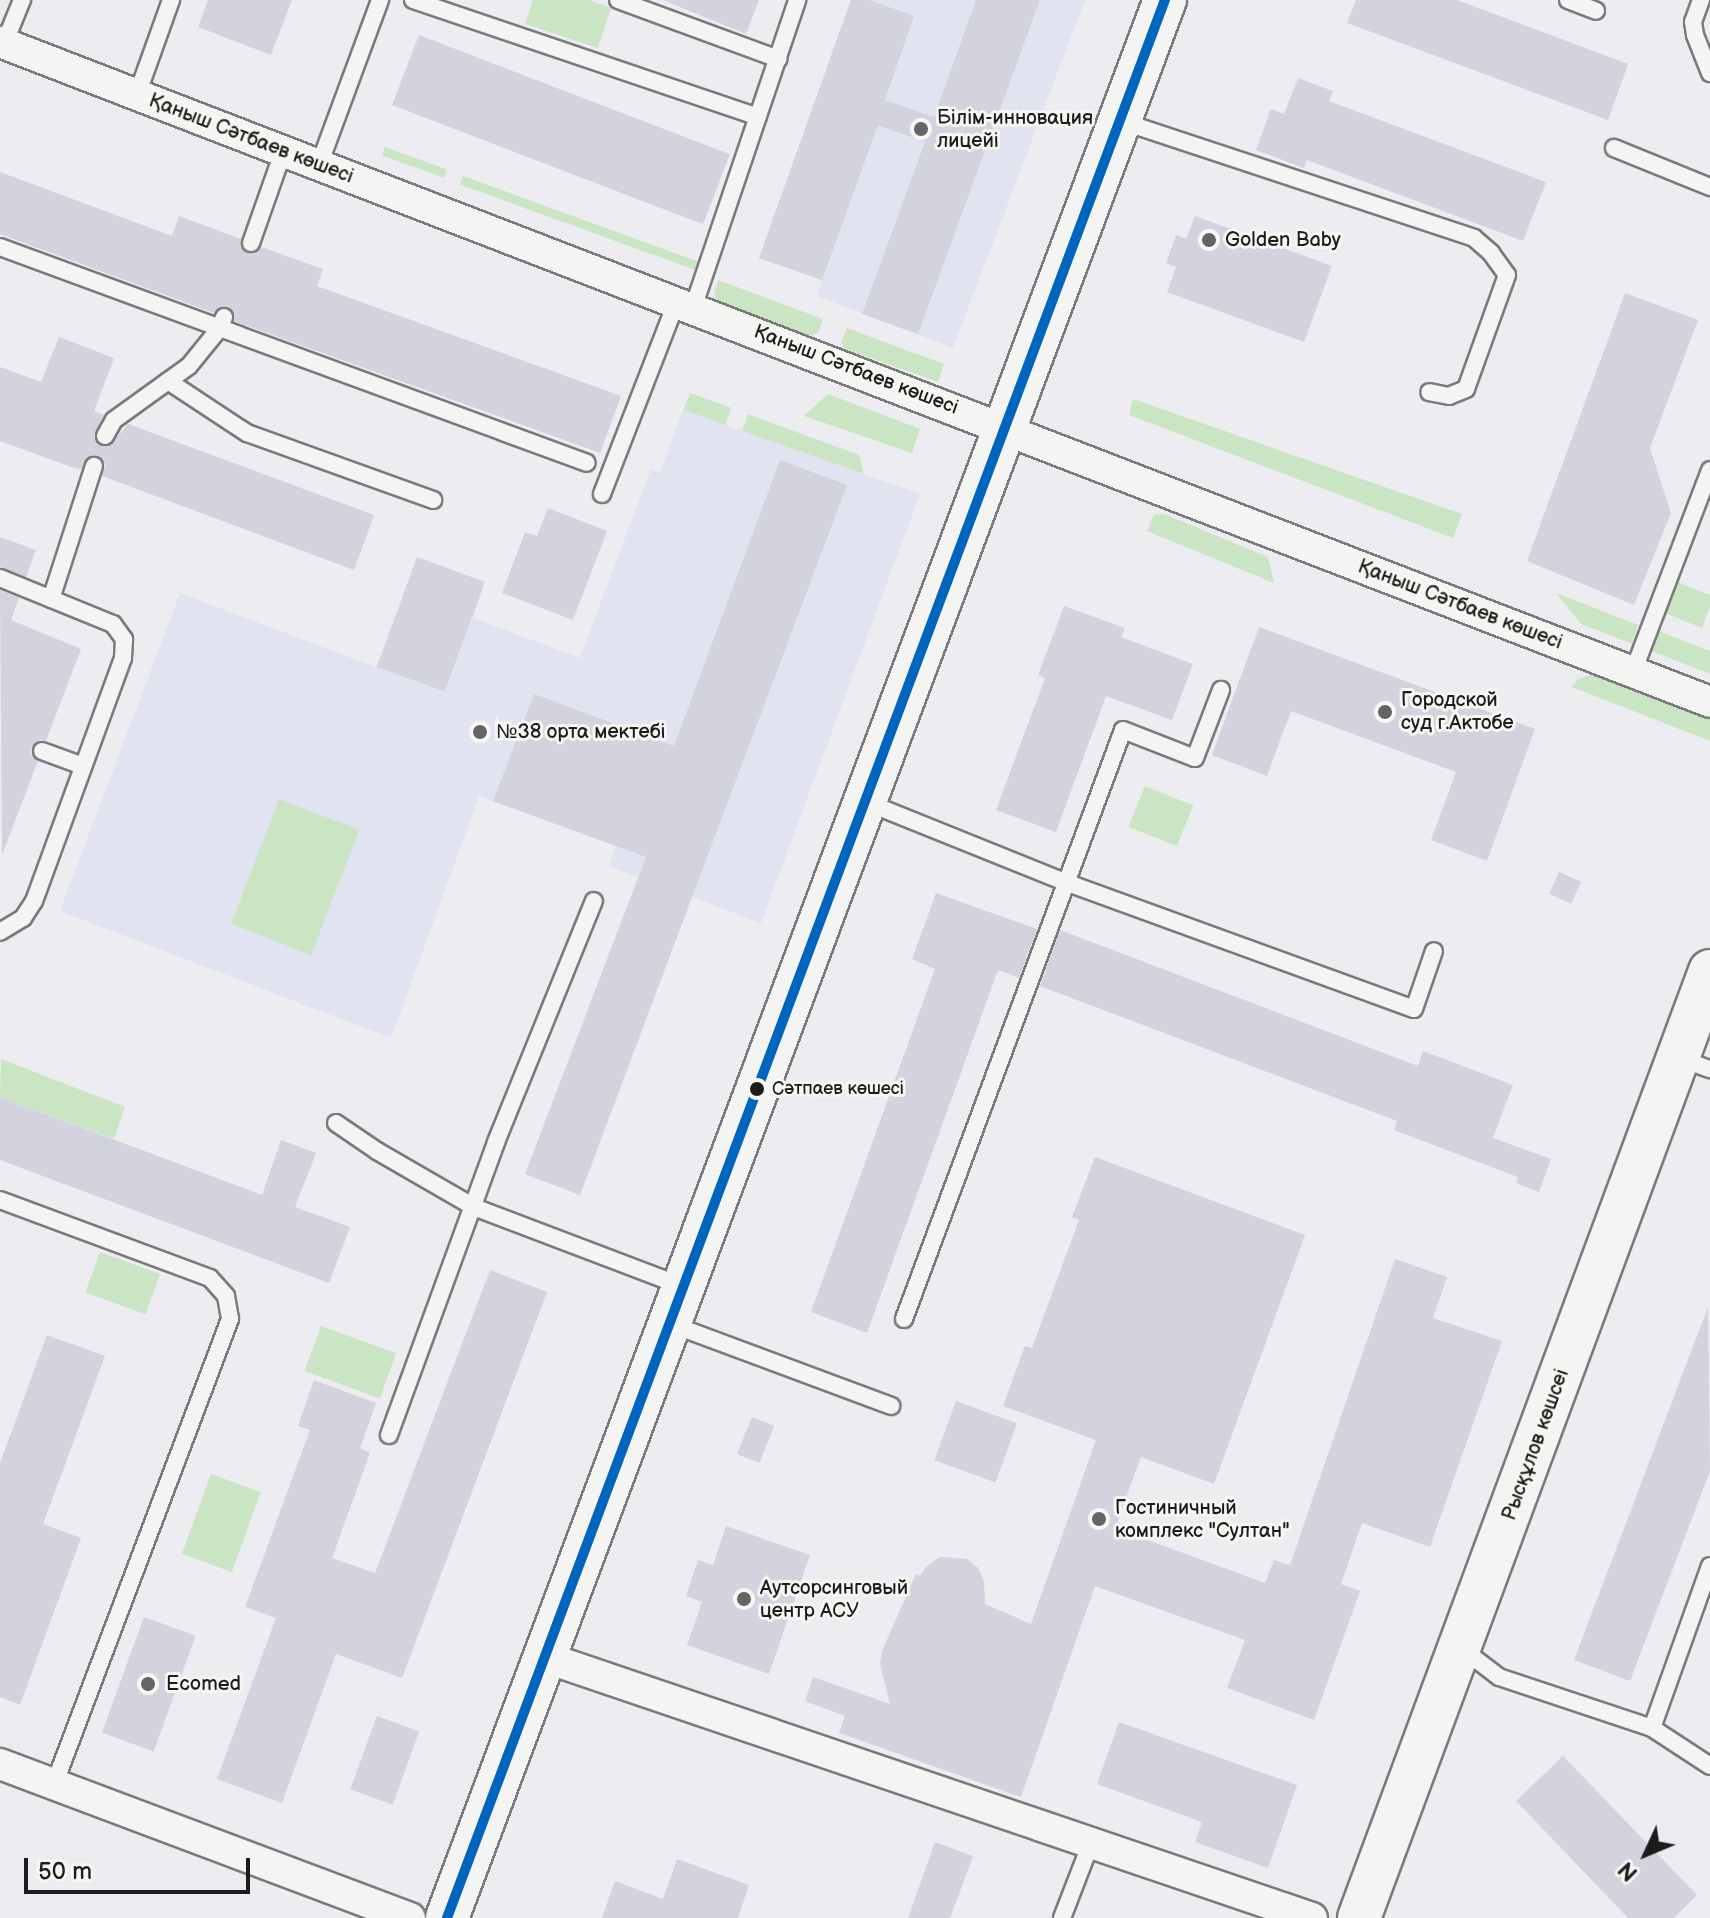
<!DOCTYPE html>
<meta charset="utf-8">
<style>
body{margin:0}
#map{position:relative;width:1710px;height:1918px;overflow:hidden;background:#ececf1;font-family:"Balsamiq Sans",sans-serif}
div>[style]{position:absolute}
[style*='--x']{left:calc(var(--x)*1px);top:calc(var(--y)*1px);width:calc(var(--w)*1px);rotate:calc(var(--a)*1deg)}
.built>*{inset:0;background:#e1e3f0}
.green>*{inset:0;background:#cae5c4;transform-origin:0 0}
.building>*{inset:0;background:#d2d3dc;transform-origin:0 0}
.roads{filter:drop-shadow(2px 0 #7a7a7c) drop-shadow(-2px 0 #7a7a7c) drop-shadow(0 2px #7a7a7c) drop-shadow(0 -2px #7a7a7c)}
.lane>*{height:16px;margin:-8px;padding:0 8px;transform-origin:8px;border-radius:8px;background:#f4f4f3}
.street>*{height:30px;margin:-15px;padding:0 15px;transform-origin:15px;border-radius:15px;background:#f4f4f3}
.secondary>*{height:42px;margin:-21px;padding:0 21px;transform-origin:21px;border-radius:21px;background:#f4f4f3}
.bus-1>*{height:10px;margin:-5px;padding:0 5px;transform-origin:5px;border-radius:5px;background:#0065bd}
.dots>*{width:22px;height:22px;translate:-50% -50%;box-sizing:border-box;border:4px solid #f6f6f2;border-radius:50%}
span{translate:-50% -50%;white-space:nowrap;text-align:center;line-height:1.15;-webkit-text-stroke:6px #f6f6f2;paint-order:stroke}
.bus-label{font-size:18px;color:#1c1c1c}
.left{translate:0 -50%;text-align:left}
.poi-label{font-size:20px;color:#1c1c1c}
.street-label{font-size:20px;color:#1c1c1c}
.north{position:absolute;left:1606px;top:1814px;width:80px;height:80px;-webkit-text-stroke:6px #f6f6f2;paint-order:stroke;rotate:226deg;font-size:22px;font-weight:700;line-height:32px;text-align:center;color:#1c1c1c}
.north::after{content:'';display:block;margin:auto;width:28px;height:36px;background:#1c1c1c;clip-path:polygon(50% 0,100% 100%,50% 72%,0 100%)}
.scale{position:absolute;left:24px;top:1858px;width:226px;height:36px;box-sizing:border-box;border:4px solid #1c1c1c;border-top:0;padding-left:10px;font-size:24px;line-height:28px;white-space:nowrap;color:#1c1c1c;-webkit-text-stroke:6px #f6f6f2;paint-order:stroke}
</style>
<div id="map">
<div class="built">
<i style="clip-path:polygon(851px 0,1085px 0,953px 348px,817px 296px,822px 280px,759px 258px)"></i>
<i style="clip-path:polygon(683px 410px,920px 494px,761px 923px,609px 866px,616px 846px,479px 796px,391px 1038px,60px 911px,180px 593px,376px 667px,417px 557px,485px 582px,473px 618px,580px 658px,651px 469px,660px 472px)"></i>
</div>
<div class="green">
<i style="clip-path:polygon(533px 0,589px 0,611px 8px,598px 48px,525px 24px)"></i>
<i style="left:385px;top:147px;width:66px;height:9px;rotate:20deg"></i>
<i style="left:463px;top:176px;width:251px;height:9px;rotate:20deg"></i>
<i style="clip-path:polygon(718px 280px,823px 319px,818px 333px,806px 336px,718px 303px,714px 292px)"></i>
<i style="clip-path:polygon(847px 328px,944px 364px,938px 382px,845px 349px,841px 342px)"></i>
<i style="left:690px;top:393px;width:44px;height:18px;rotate:20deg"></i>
<i style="clip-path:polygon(828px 394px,920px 429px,912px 453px,804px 416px)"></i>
<i style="clip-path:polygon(1133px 399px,1462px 514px,1453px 538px,1129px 415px)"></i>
<i style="clip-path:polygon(748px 414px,859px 455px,864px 474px,742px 431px)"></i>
<i style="clip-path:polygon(1164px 514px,1268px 557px,1274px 583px,1147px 531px,1154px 515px)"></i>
<i style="clip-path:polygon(1677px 582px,1710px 595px,1710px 607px,1702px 628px,1665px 613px)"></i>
<i style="clip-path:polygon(1556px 593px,1638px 625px,1632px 644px,1581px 624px)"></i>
<i style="clip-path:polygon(1656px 630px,1710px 651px,1710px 674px,1649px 650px)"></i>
<i style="clip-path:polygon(1596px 673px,1710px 717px,1710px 741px,1572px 687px,1578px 679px)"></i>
<i style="left:1145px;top:786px;width:52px;height:44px;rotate:22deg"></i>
<i style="left:279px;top:799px;width:86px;height:134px;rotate:21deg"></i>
<i style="clip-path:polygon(1px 1059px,125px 1107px,114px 1139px,0 1097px)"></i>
<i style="left:100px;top:1252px;width:64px;height:43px;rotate:20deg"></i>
<i style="left:321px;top:1326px;width:80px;height:48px;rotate:20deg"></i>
<i style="left:211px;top:1474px;width:53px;height:85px;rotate:20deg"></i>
</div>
<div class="building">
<i style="clip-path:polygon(208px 0,292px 0,271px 55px,198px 27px)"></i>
<i style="clip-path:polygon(663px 0,759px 0,746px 34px)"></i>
<i style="clip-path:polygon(851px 0,869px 0,914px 16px,885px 100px,934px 117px,976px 0,1040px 0,918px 334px,862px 314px,925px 142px,878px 125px,822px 280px,759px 258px)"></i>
<i style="clip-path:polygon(1356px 0,1457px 0,1628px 64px,1608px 120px,1347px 23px)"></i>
<i style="left:419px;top:35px;width:333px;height:75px;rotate:21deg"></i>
<i style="clip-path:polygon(1298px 78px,1333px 91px,1329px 101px,1546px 182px,1523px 241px,1307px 160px,1304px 168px,1256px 150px,1271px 109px,1284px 114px)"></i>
<i style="clip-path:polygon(0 172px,172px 236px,179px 216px,241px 239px,240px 246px,247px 253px,254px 254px,261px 247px,323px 269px,317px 286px,621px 396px,600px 453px,234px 321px,233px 311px,227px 307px,218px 308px,214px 313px,0 234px)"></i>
<i style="clip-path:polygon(1195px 216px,1332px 266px,1304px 342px,1167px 292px,1176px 267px,1166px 263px,1176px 235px,1186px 239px)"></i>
<i style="clip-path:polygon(1625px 293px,1698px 320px,1650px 448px,1671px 513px,1634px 605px,1527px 561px)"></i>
<i style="clip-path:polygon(59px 337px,114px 358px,94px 411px,104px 415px,94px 435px,99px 445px,111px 445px,128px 424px,374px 515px,354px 570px,102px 476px,105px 464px,98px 456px,87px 457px,82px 469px,74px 468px,0 441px,0 367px,41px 382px)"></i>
<i style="clip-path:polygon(780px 460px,847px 485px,580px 1195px,525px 1174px,646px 857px,493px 801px,534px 694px,674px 746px)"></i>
<i style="clip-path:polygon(548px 508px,607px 531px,573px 620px,502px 593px,525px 532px,537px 536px)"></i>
<i style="clip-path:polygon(0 537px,36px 550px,26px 577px,0 567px)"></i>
<i style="left:417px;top:557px;width:72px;height:117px;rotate:20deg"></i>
<i style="clip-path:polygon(0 590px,19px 598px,11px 620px,81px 649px,46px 741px,39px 740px,32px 747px,31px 754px,38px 761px,2px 855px)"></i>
<i style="clip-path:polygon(1064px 606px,1125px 628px,1121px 637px,1193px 664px,1172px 720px,1106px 696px,1056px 832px,996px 810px,1045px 678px,1038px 675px)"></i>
<i style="clip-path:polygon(1259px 627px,1535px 729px,1487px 861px,1431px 840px,1456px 772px,1291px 711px,1267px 776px,1212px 755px)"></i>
<i style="left:1559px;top:872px;width:24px;height:24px;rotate:24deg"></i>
<i style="clip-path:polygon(936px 893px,1037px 929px,1019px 978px,998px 970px,867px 1333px,811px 1312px,935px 969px,912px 959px)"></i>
<i style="clip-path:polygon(1060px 930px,1418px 1066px,1423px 1051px,1513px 1085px,1493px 1138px,1551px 1159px,1539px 1192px,1516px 1183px,1518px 1177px,1394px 1130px,1397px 1121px,1040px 986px)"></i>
<i style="clip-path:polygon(0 1097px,262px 1195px,281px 1140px,316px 1153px,295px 1207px,350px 1227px,329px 1283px,0 1160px)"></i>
<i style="clip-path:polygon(1095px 1157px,1305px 1235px,1214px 1484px,1141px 1457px,1115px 1528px,1265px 1583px,1274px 1560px,1290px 1565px,1395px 1259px,1447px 1277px,1433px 1318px,1502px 1341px,1430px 1547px,1362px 1523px,1341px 1584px,1360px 1591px,1314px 1720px,1227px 1688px,1245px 1640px,1095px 1586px,1021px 1797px,839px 1733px,845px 1716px,805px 1701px,813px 1677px,890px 1704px,880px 1664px,882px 1651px,916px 1574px,920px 1576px,928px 1565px,940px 1557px,967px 1559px,978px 1568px,984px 1581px,985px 1604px,1031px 1624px,1096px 1440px,1003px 1406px,1025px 1346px,1032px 1348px,1079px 1220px,1072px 1217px)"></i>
<i style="clip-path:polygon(490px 1270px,547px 1292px,402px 1678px,336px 1654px,282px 1803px,217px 1779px,276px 1618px,245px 1607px,310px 1430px,298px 1426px,314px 1380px,376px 1403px,360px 1448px,370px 1453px,332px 1558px,375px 1573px)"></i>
<i style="clip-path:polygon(1708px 1307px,1710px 1471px,1630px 1681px,1574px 1660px)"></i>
<i style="clip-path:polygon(47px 1335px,105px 1356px,43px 1524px,81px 1538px,20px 1705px,0 1697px,0 1463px)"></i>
<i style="left:956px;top:1401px;width:65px;height:63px;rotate:20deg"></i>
<i style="left:752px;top:1417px;width:24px;height:40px;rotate:22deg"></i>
<i style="clip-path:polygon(726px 1526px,810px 1555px,769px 1674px,687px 1645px,702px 1602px,686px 1596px,698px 1560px,713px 1565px)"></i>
<i style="left:144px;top:1617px;width:55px;height:123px;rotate:20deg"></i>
<i style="left:377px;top:1716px;width:45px;height:78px;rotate:20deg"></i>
<i style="clip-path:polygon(1119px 1722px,1297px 1785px,1268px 1868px,1195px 1842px,1202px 1822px,1097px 1784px)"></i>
<i style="clip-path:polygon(1563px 1756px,1697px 1895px,1674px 1918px,1628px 1918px,1516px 1801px)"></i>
<i style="clip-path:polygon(935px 1842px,973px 1856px,950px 1918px,908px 1918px)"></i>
<i style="clip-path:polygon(677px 1859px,749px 1885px,738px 1918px,602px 1918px,615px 1881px,663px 1899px)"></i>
</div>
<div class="roads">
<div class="lane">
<i style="--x:413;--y:0;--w:364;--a:18.7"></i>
<i style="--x:618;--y:0;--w:171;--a:20.2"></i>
<i style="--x:1568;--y:0;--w:30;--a:21"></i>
<i style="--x:1701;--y:0;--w:23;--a:110"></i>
<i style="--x:1693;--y:22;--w:13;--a:81"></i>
<i style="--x:1695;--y:35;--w:41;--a:68.5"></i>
<i style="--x:4;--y:44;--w:48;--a:-67.8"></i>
<i style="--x:137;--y:95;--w:101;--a:-70.3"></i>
<i style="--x:1121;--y:121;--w:372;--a:18.3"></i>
<i style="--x:1474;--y:238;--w:23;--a:41"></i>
<i style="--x:1491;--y:253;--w:27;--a:54"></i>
<i style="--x:1507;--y:275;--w:121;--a:109.8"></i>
<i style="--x:1466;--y:389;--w:18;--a:158"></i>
<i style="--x:1449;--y:396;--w:20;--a:-169"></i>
<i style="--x:1614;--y:148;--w:104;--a:22.1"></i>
<i style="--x:319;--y:165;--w:176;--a:-69.7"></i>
<i style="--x:251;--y:243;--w:96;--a:-70.6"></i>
<i style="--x:0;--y:247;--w:625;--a:20.2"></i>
<i style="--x:693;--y:308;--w:325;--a:-71.3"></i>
<i style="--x:168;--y:381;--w:95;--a:33.4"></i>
<i style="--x:247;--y:433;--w:198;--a:19.8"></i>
<i style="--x:105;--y:436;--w:18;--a:-61"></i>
<i style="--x:114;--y:420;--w:92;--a:-35.8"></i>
<i style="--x:189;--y:366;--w:48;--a:-51"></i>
<i style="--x:219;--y:329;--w:13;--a:-67"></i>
<i style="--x:602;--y:494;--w:207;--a:-68.8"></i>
<i style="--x:0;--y:578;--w:122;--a:22.2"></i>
<i style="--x:113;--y:624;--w:19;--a:54"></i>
<i style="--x:124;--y:639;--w:19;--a:93"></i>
<i style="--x:123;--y:658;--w:259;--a:110.1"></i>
<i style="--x:34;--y:901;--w:20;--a:123"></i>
<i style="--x:23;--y:918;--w:27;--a:149"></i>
<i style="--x:51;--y:599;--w:140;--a:-72.1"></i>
<i style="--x:1633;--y:672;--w:216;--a:-69.1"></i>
<i style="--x:42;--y:751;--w:44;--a:20.1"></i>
<i style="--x:866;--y:802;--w:214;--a:21.9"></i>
<i style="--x:1065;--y:882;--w:371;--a:20"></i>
<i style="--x:1414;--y:1009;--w:61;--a:-71"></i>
<i style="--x:1679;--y:1058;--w:33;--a:20"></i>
<i style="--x:336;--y:1123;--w:50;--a:34.3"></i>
<i style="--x:377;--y:1151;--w:112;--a:30"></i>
<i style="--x:474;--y:1207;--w:222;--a:20.8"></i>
<i style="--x:0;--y:1200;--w:224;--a:20.4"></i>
<i style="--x:210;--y:1278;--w:24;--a:48"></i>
<i style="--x:226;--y:1296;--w:23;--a:80"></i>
<i style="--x:230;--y:1319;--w:497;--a:110.7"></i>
<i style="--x:904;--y:1319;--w:628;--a:-69.6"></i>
<i style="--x:1123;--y:730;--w:77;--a:21.3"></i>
<i style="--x:1195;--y:758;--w:73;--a:-69.1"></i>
<i style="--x:671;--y:1324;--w:235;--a:20.4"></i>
<i style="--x:389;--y:1435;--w:312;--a:-69.9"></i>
<i style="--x:496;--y:1142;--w:260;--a:-67.9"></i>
<i style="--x:1461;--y:1648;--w:48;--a:37.3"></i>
<i style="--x:1499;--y:1677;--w:161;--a:18.4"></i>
<i style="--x:1652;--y:1728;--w:172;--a:-70.3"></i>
<i style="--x:1652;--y:1728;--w:69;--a:33.2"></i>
<i style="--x:1062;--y:1918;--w:80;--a:-68.9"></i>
</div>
<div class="street">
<i style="--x:0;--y:42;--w:1833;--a:21.1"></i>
<i style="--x:544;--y:1657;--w:811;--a:18.77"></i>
<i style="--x:0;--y:1764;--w:438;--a:20.6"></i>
</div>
<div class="secondary">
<i style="--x:447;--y:1918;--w:2048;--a:-69.48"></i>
<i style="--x:1359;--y:1918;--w:1010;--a:-69.66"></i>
</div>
</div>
<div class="bus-1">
<i style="--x:447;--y:1918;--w:2048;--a:-69.48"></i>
</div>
<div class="dots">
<i style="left:921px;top:129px;background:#656567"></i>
<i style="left:1209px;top:240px;background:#656567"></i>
<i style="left:1385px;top:712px;background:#656567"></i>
<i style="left:480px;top:732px;background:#656567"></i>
<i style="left:757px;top:1089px;background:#1c1c1c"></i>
<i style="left:1099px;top:1519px;background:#656567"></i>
<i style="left:744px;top:1599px;background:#656567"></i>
<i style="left:148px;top:1684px;background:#656567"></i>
</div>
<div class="bus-label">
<span class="left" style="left:772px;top:1089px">Сәтпаев көшесі</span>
</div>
<div class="poi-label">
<span class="left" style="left:937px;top:130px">Білім-инновация<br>лицейі</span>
<span class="left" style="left:1225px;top:240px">Golden Baby</span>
<span class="left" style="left:1401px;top:712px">Городской<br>суд г.Актобе</span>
<span class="left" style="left:496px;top:732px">№38 орта мектебі</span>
<span class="left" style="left:1115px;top:1520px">Гостиничный<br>комплекс "Султан"</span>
<span class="left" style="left:760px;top:1600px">Аутсорсинговый<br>центр АСУ</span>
<span class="left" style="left:166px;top:1684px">Ecomed</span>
</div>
<div class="street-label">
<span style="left:251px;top:139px;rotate:21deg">Қаныш Сәтбаев көшесі</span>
<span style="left:856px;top:370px;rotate:21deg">Қаныш Сәтбаев көшесі</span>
<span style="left:1460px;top:605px;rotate:21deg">Қаныш Сәтбаев көшесі</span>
<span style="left:1536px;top:1445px;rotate:-70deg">Рысқұлов көшсеі</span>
</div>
<div class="north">N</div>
<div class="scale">50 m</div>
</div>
